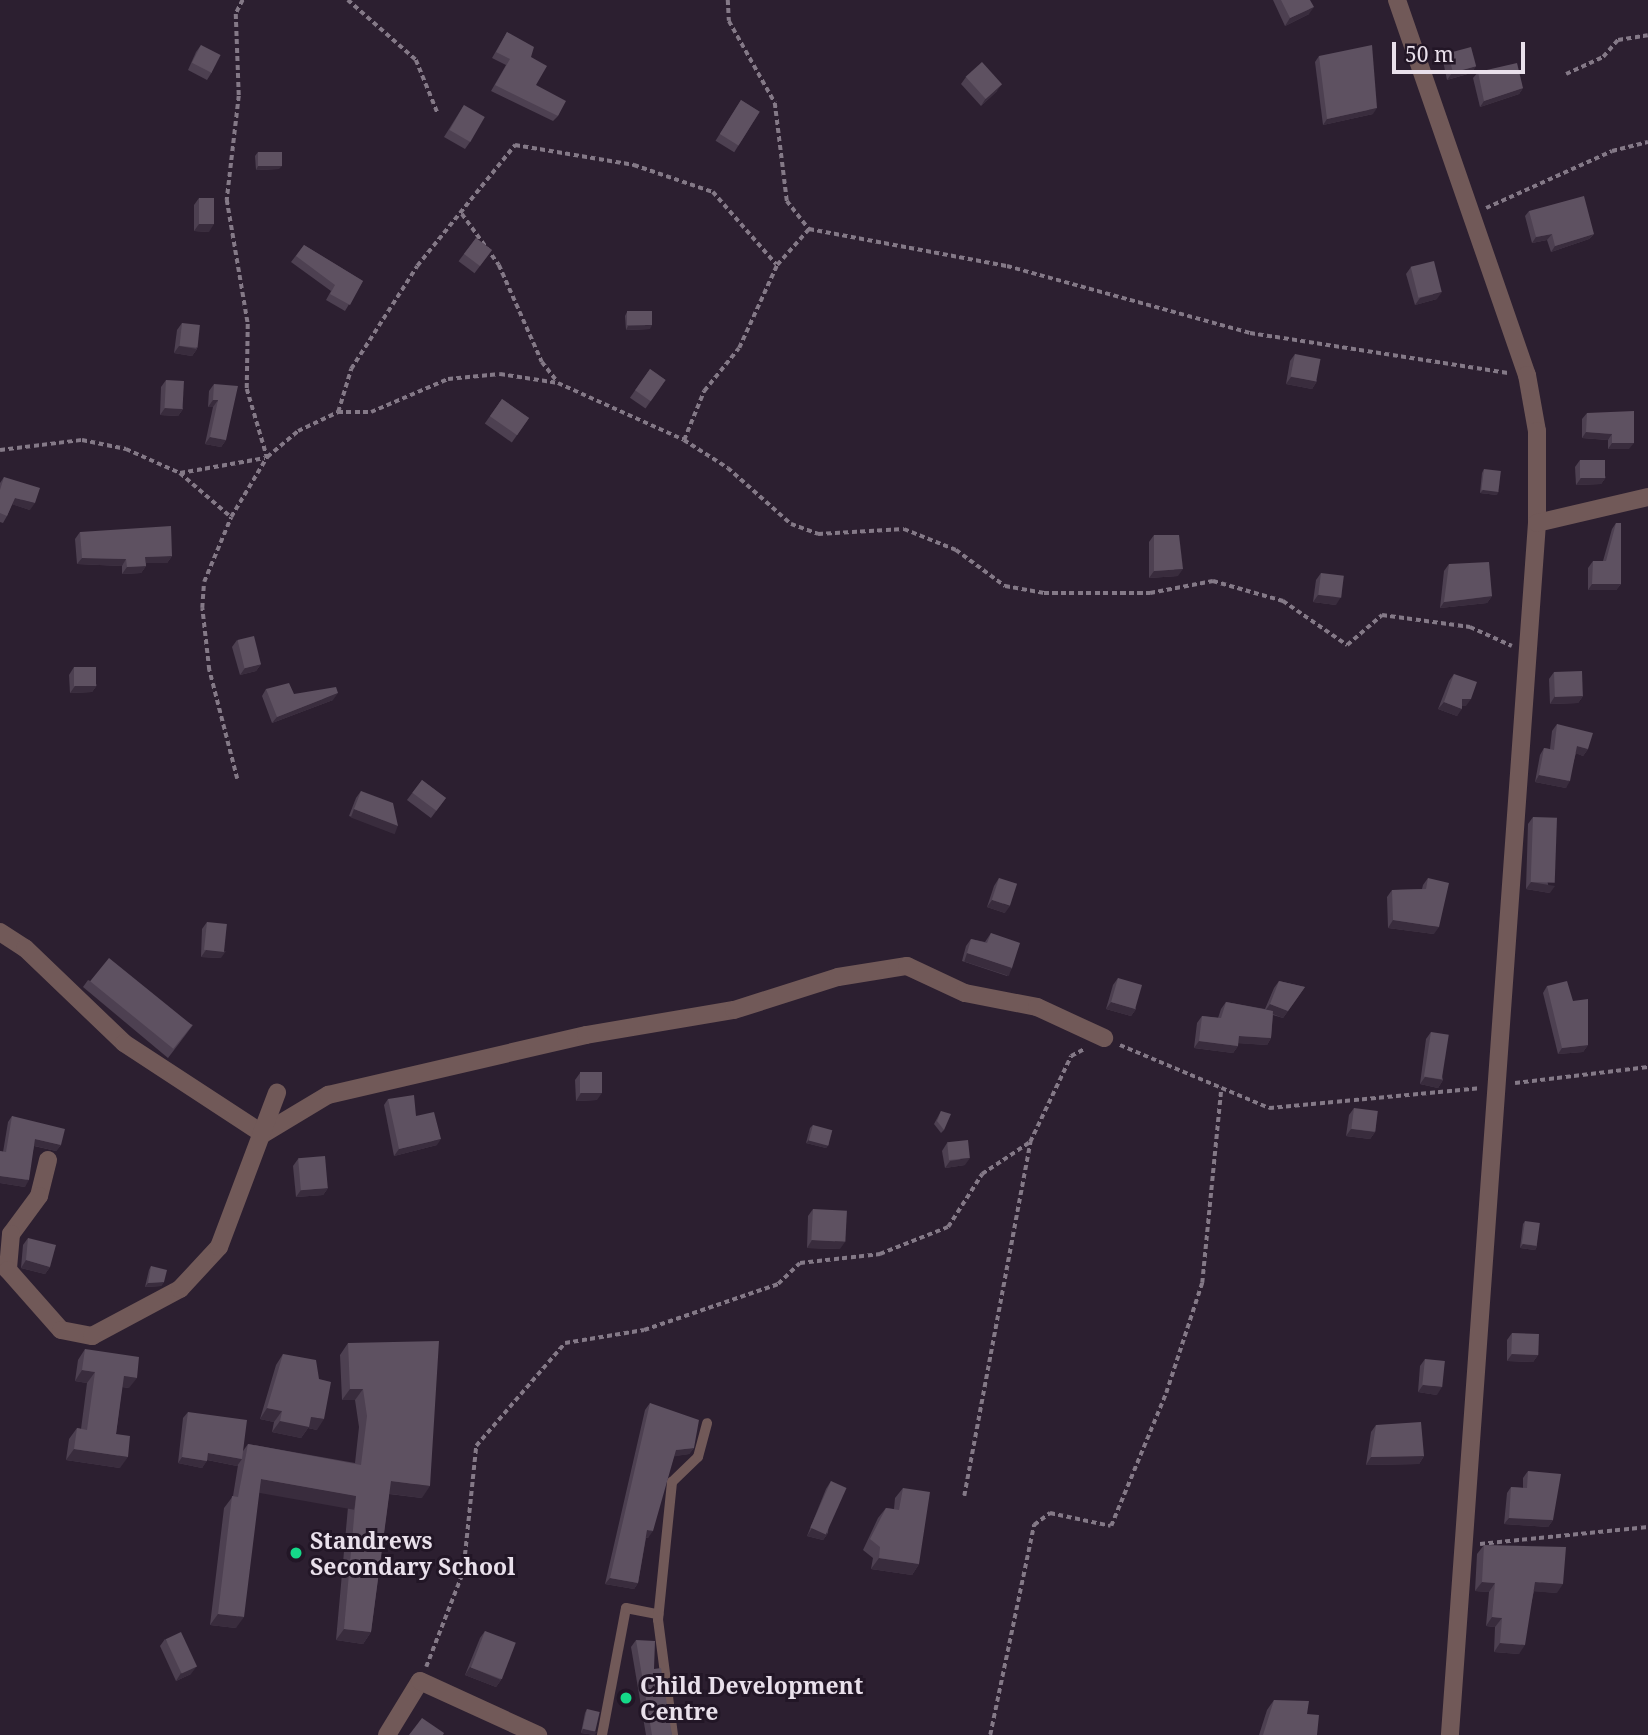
<!DOCTYPE html>
<style>
body{margin:0}
#map{position:relative;width:1648px;height:1735px;overflow:hidden;background:#2c1f30;font-family:"Noto Serif",serif}
div>[style]{position:absolute}
[style*='--x']{left:calc(var(--x)*1px);top:calc(var(--y)*1px);width:calc(var(--w)*1px);rotate:calc(var(--a)*1deg)}
.path>*{height:3.5px;margin-top:-1.75px;transform-origin:0;background:repeating-linear-gradient(90deg,#847987 0 5px,transparent 0 8.5px)}
.lane>*{height:10px;margin:-5px;padding:0 5px;transform-origin:5px;border-radius:5px;background:#715958}
.street>*{height:18px;margin:-9px;padding:0 9px;transform-origin:9px;border-radius:9px;background:#715958}
.wall>*{inset:0;background:#4d4051;transform-origin:0 0}
.shaded-wall>*{inset:0;background:#392c3d;transform-origin:0 0}
.building>*{inset:0;background:#5e5161;transform-origin:0 0}
.dots>*{width:19px;height:19px;translate:-50% -50%;box-sizing:border-box;border:4px solid #221626;border-radius:50%}
span{translate:-50% -50%;white-space:nowrap;text-align:center;line-height:1.15;-webkit-text-stroke:6px #221626;paint-order:stroke}
.poi-label{font-size:23px;color:#e9e0eb;font-weight:700}
.left{translate:0 -50%;text-align:left}
.scale{position:absolute;left:1392px;top:42px;width:133px;height:32px;box-sizing:border-box;border:4px solid #e9e0eb;border-top:0;padding-left:9px;font-size:21px;line-height:24px;white-space:nowrap;color:#e9e0eb;-webkit-text-stroke:5px #221626;paint-order:stroke}
</style>
<div id="map">
<div class="path">
<i style="--x:243;--y:0;--w:16;--a:117"></i>
<i style="--x:236;--y:14;--w:82;--a:87.9"></i>
<i style="--x:239;--y:96;--w:105;--a:96.6"></i>
<i style="--x:227;--y:200;--w:126;--a:80.4"></i>
<i style="--x:248;--y:324;--w:65;--a:90.9"></i>
<i style="--x:247;--y:389;--w:71;--a:73.6"></i>
<i style="--x:348;--y:0;--w:91;--a:41.4"></i>
<i style="--x:416;--y:60;--w:58;--a:67.8"></i>
<i style="--x:728;--y:0;--w:21;--a:87"></i>
<i style="--x:729;--y:21;--w:94;--a:60.7"></i>
<i style="--x:775;--y:103;--w:99;--a:83"></i>
<i style="--x:787;--y:201;--w:36;--a:52"></i>
<i style="--x:1566;--y:74;--w:41;--a:-24.7"></i>
<i style="--x:1603;--y:57;--w:23;--a:-49"></i>
<i style="--x:1618;--y:40;--w:30;--a:-9"></i>
<i style="--x:1486;--y:208;--w:138;--a:-24.3"></i>
<i style="--x:1612;--y:151;--w:37;--a:-14"></i>
<i style="--x:462;--y:214;--w:63;--a:54"></i>
<i style="--x:499;--y:265;--w:106;--a:66.1"></i>
<i style="--x:542;--y:362;--w:24;--a:52"></i>
<i style="--x:338;--y:412;--w:45;--a:-73.2"></i>
<i style="--x:351;--y:369;--w:122;--a:-57.3"></i>
<i style="--x:417;--y:266;--w:156;--a:-51"></i>
<i style="--x:515;--y:145;--w:121;--a:9.5"></i>
<i style="--x:634;--y:165;--w:83;--a:18.9"></i>
<i style="--x:713;--y:192;--w:96;--a:48.8"></i>
<i style="--x:684;--y:440;--w:53;--a:-67.8"></i>
<i style="--x:704;--y:391;--w:55;--a:-50.9"></i>
<i style="--x:739;--y:348;--w:91;--a:-65.4"></i>
<i style="--x:777;--y:265;--w:48;--a:-48.4"></i>
<i style="--x:809;--y:229;--w:201;--a:10.6"></i>
<i style="--x:1007;--y:266;--w:252;--a:15.4"></i>
<i style="--x:1250;--y:333;--w:261;--a:8.8"></i>
<i style="--x:0;--y:450;--w:83;--a:-7"></i>
<i style="--x:82;--y:440;--w:45;--a:11.6"></i>
<i style="--x:126;--y:449;--w:59;--a:24"></i>
<i style="--x:180;--y:473;--w:67;--a:40.8"></i>
<i style="--x:180;--y:473;--w:86;--a:-10"></i>
<i style="--x:237;--y:779;--w:113;--a:-104.4"></i>
<i style="--x:209;--y:670;--w:62;--a:-96.4"></i>
<i style="--x:202;--y:608;--w:26;--a:-86"></i>
<i style="--x:204;--y:582;--w:70;--a:-67.4"></i>
<i style="--x:231;--y:517;--w:70;--a:-59"></i>
<i style="--x:267;--y:457;--w:40;--a:-40"></i>
<i style="--x:298;--y:431;--w:44;--a:-25.4"></i>
<i style="--x:338;--y:412;--w:33;--a:0"></i>
<i style="--x:371;--y:412;--w:84;--a:-23.2"></i>
<i style="--x:448;--y:379;--w:52;--a:-5.5"></i>
<i style="--x:500;--y:374;--w:59;--a:8.8"></i>
<i style="--x:558;--y:383;--w:138;--a:24.3"></i>
<i style="--x:684;--y:440;--w:52;--a:32.5"></i>
<i style="--x:728;--y:468;--w:84;--a:41.6"></i>
<i style="--x:791;--y:524;--w:29;--a:20"></i>
<i style="--x:818;--y:534;--w:86;--a:-3.3"></i>
<i style="--x:904;--y:529;--w:56;--a:22"></i>
<i style="--x:956;--y:550;--w:61;--a:36.3"></i>
<i style="--x:1005;--y:586;--w:40;--a:10"></i>
<i style="--x:1044;--y:593;--w:106;--a:0"></i>
<i style="--x:1150;--y:593;--w:64;--a:-10.8"></i>
<i style="--x:1213;--y:581;--w:73;--a:15.9"></i>
<i style="--x:1283;--y:601;--w:78;--a:34.5"></i>
<i style="--x:1347;--y:645;--w:46;--a:-40.6"></i>
<i style="--x:1382;--y:615;--w:89;--a:7.8"></i>
<i style="--x:1470;--y:627;--w:46;--a:24.3"></i>
<i style="--x:1120;--y:1045;--w:162;--a:22.9"></i>
<i style="--x:1269;--y:1108;--w:211;--a:-5.4"></i>
<i style="--x:1515;--y:1083;--w:134;--a:-6.9"></i>
<i style="--x:964;--y:1496;--w:360;--a:-79.4"></i>
<i style="--x:1030;--y:1142;--w:95;--a:-64.5"></i>
<i style="--x:1071;--y:1056;--w:15;--a:-28"></i>
<i style="--x:1480;--y:1544;--w:169;--a:-5.8"></i>
<i style="--x:426;--y:1667;--w:102;--a:-68.7"></i>
<i style="--x:463;--y:1572;--w:127;--a:-84.1"></i>
<i style="--x:476;--y:1446;--w:136;--a:-49.2"></i>
<i style="--x:565;--y:1343;--w:80;--a:-9.3"></i>
<i style="--x:644;--y:1330;--w:142;--a:-18.9"></i>
<i style="--x:778;--y:1284;--w:30;--a:-44"></i>
<i style="--x:800;--y:1263;--w:81;--a:-6.4"></i>
<i style="--x:880;--y:1254;--w:73;--a:-21.7"></i>
<i style="--x:948;--y:1227;--w:63;--a:-57.3"></i>
<i style="--x:982;--y:1174;--w:58;--a:-33.7"></i>
<i style="--x:990;--y:1735;--w:215;--a:-78.2"></i>
<i style="--x:1034;--y:1525;--w:20;--a:-37"></i>
<i style="--x:1050;--y:1513;--w:62;--a:12"></i>
<i style="--x:1111;--y:1526;--w:144;--a:-67.5"></i>
<i style="--x:1166;--y:1393;--w:116;--a:-71.9"></i>
<i style="--x:1202;--y:1283;--w:196;--a:-84.4"></i>
</div>
<div class="lane">
<i style="--x:602;--y:1735;--w:129;--a:-79.3"></i>
<i style="--x:626;--y:1608;--w:33;--a:11"></i>
<i style="--x:673;--y:1735;--w:116;--a:-97.4"></i>
<i style="--x:658;--y:1620;--w:139;--a:-84.2"></i>
<i style="--x:672;--y:1482;--w:36;--a:-44"></i>
<i style="--x:698;--y:1457;--w:35;--a:-75"></i>
</div>
<div class="street">
<i style="--x:1397;--y:0;--w:397;--a:70.9"></i>
<i style="--x:1527;--y:375;--w:57;--a:79.9"></i>
<i style="--x:1537;--y:431;--w:92;--a:90"></i>
<i style="--x:1537;--y:523;--w:1215;--a:94.11"></i>
<i style="--x:1537;--y:523;--w:114;--a:-13.2"></i>
<i style="--x:0;--y:932;--w:30;--a:33"></i>
<i style="--x:25;--y:948;--w:137;--a:43.8"></i>
<i style="--x:124;--y:1043;--w:166;--a:33.2"></i>
<i style="--x:263;--y:1134;--w:76;--a:-31"></i>
<i style="--x:328;--y:1095;--w:265;--a:-13.1"></i>
<i style="--x:586;--y:1035;--w:150;--a:-9.6"></i>
<i style="--x:734;--y:1010;--w:109;--a:-17.6"></i>
<i style="--x:838;--y:977;--w:70;--a:-9.1"></i>
<i style="--x:907;--y:966;--w:64;--a:25"></i>
<i style="--x:965;--y:993;--w:73;--a:11"></i>
<i style="--x:1037;--y:1007;--w:74;--a:24.8"></i>
<i style="--x:48;--y:1160;--w:37;--a:104"></i>
<i style="--x:39;--y:1196;--w:47;--a:126.4"></i>
<i style="--x:11;--y:1234;--w:36;--a:95"></i>
<i style="--x:8;--y:1270;--w:80;--a:48.5"></i>
<i style="--x:61;--y:1330;--w:32;--a:11"></i>
<i style="--x:92;--y:1336;--w:100;--a:-28.1"></i>
<i style="--x:180;--y:1289;--w:57;--a:-47.1"></i>
<i style="--x:219;--y:1247;--w:165;--a:-69.4"></i>
<i style="--x:387;--y:1735;--w:63;--a:-58.6"></i>
<i style="--x:420;--y:1681;--w:130;--a:24.6"></i>
</div>
<div class="wall">
<i style="clip-path:polygon(1273px 0,1310px 0,1309px 14px,1285px 26px)"></i>
<i style="clip-path:polygon(507px 32px,531px 57px,536px 85px,558px 116px,553px 121px,491px 91px,506px 65px,492px 58px)"></i>
<i style="clip-path:polygon(201px 45px,212px 72px,207px 80px,188px 70px,196px 52px)"></i>
<i style="clip-path:polygon(1448px 54px,1476px 66px,1471px 73px,1447px 80px,1443px 61px)"></i>
<i style="clip-path:polygon(1319px 56px,1373px 114px,1323px 125px,1315px 62px)"></i>
<i style="clip-path:polygon(1478px 72px,1523px 88px,1519px 94px,1480px 107px,1473px 78px)"></i>
<i style="clip-path:polygon(966px 77px,997px 91px,981px 106px,961px 84px)"></i>
<i style="left:741px;top:100px;width:22px;height:48px;rotate:32deg"></i>
<i style="clip-path:polygon(464px 105px,470px 142px,465px 149px,444px 137px)"></i>
<i style="clip-path:polygon(258px 152px,279px 169px,256px 170px,255px 156px)"></i>
<i style="clip-path:polygon(199px 198px,209px 232px,194px 231px,194px 205px)"></i>
<i style="clip-path:polygon(1529px 211px,1594px 234px,1589px 239px,1551px 252px,1547px 240px,1532px 243px,1525px 216px)"></i>
<i style="left:476px;top:238px;width:20px;height:29px;rotate:37deg"></i>
<i style="clip-path:polygon(304px 245px,363px 281px,345px 311px,326px 300px,331px 291px,291px 262px)"></i>
<i style="clip-path:polygon(1411px 267px,1437px 299px,1415px 305px,1406px 274px)"></i>
<i style="clip-path:polygon(627px 312px,650px 329px,626px 330px,625px 316px)"></i>
<i style="clip-path:polygon(182px 323px,197px 349px,192px 356px,174px 353px,177px 330px)"></i>
<i style="clip-path:polygon(1295px 354px,1317px 381px,1312px 389px,1286px 384px,1290px 361px)"></i>
<i style="left:650px;top:369px;width:19px;height:35px;rotate:35deg"></i>
<i style="clip-path:polygon(166px 380px,183px 409px,178px 416px,160px 415px,161px 387px)"></i>
<i style="clip-path:polygon(214px 384px,226px 440px,221px 447px,205px 444px,213px 407px,208px 407px,209px 391px)"></i>
<i style="left:502px;top:399px;width:33px;height:30px;rotate:35deg"></i>
<i style="clip-path:polygon(1587px 413px,1629px 449px,1608px 449px,1608px 440px,1582px 438px,1582px 419px)"></i>
<i style="clip-path:polygon(1580px 460px,1606px 477px,1601px 484px,1576px 485px,1575px 467px)"></i>
<i style="clip-path:polygon(1484px 469px,1497px 495px,1480px 493px,1482px 473px)"></i>
<i style="clip-path:polygon(4px 477px,30px 510px,12px 504px,7px 516px,3px 523px,0 522px,0 483px)"></i>
<i style="clip-path:polygon(1616px 523px,1621px 584px,1616px 590px,1588px 590px,1588px 568px,1593px 561px,1603px 561px,1612px 529px)"></i>
<i style="clip-path:polygon(80px 532px,172px 556px,167px 563px,146px 563px,146px 566px,141px 573px,122px 574px,122px 566px,77px 564px,75px 539px)"></i>
<i style="clip-path:polygon(1154px 535px,1178px 576px,1149px 578px,1149px 542px)"></i>
<i style="clip-path:polygon(1449px 564px,1492px 596px,1487px 603px,1440px 608px,1444px 571px)"></i>
<i style="clip-path:polygon(1321px 573px,1336px 605px,1313px 602px,1316px 580px)"></i>
<i style="clip-path:polygon(237px 640px,261px 664px,256px 671px,240px 675px,232px 647px)"></i>
<i style="clip-path:polygon(74px 667px,97px 685px,92px 692px,70px 693px,69px 675px)"></i>
<i style="clip-path:polygon(1554px 672px,1583px 696px,1578px 703px,1550px 704px,1549px 679px)"></i>
<i style="clip-path:polygon(1454px 674px,1466px 706px,1462px 706px,1457px 716px,1438px 709px,1449px 681px)"></i>
<i style="clip-path:polygon(266px 689px,294px 694px,333px 700px,272px 723px,262px 696px)"></i>
<i style="clip-path:polygon(1557px 724px,1588px 749px,1583px 756px,1576px 753px,1566px 788px,1535px 782px,1540px 755px,1544px 748px,1550px 749px,1552px 731px)"></i>
<i style="left:422px;top:780px;width:30px;height:25px;rotate:37deg"></i>
<i style="clip-path:polygon(361px 791px,393px 833px,349px 816px,356px 798px)"></i>
<i style="clip-path:polygon(1533px 817px,1550px 893px,1526px 889px,1528px 824px)"></i>
<i style="clip-path:polygon(999px 878px,1005px 913px,987px 907px,994px 886px)"></i>
<i style="clip-path:polygon(1428px 878px,1434px 934px,1388px 928px,1387px 897px,1392px 890px,1422px 889px,1423px 885px)"></i>
<i style="clip-path:polygon(207px 922px,221px 958px,201px 957px,202px 929px)"></i>
<i style="clip-path:polygon(991px 933px,1012px 968px,1007px 976px,962px 961px,966px 946px,971px 939px,985px 942px)"></i>
<i style="clip-path:polygon(1118px 978px,1136px 1009px,1131px 1016px,1106px 1009px,1113px 985px)"></i>
<i style="clip-path:polygon(88px 980px,193px 1025px,168px 1058px,83px 987px)"></i>
<i style="clip-path:polygon(1279px 981px,1305px 987px,1283px 1018px,1273px 1015px,1271px 1038px,1267px 1045px,1238px 1043px,1238px 1046px,1233px 1053px,1194px 1048px,1197px 1023px,1202px 1016px,1218px 1018px,1221px 1009px,1226px 1002px,1265px 1009px,1274px 988px)"></i>
<i style="clip-path:polygon(1547px 986px,1573px 1001px,1588px 1045px,1583px 1052px,1558px 1054px,1543px 993px)"></i>
<i style="clip-path:polygon(1431px 1032px,1443px 1080px,1438px 1088px,1420px 1084px,1426px 1039px)"></i>
<i style="clip-path:polygon(580px 1073px,597px 1100px,576px 1101px,575px 1080px)"></i>
<i style="clip-path:polygon(388px 1099px,416px 1116px,437px 1145px,394px 1156px,384px 1105px)"></i>
<i style="clip-path:polygon(1354px 1108px,1375px 1132px,1370px 1139px,1346px 1136px,1349px 1115px)"></i>
<i style="clip-path:polygon(941px 1111px,944px 1130px,941px 1133px,934px 1124px)"></i>
<i style="clip-path:polygon(12px 1116px,61px 1145px,56px 1151px,34px 1146px,25px 1187px,0 1183px,0 1151px,3px 1152px,8px 1122px)"></i>
<i style="clip-path:polygon(813px 1125px,829px 1144px,826px 1148px,806px 1143px,810px 1128px)"></i>
<i style="clip-path:polygon(947px 1143px,965px 1165px,945px 1168px,942px 1151px)"></i>
<i style="clip-path:polygon(298px 1159px,328px 1188px,323px 1195px,296px 1197px,293px 1166px)"></i>
<i style="clip-path:polygon(813px 1209px,840px 1249px,807px 1248px,808px 1216px)"></i>
<i style="clip-path:polygon(1525px 1221px,1537px 1246px,1535px 1250px,1520px 1248px,1523px 1224px)"></i>
<i style="clip-path:polygon(28px 1238px,50px 1267px,45px 1274px,21px 1268px,23px 1245px)"></i>
<i style="clip-path:polygon(151px 1266px,164px 1282px,161px 1286px,145px 1287px,149px 1270px)"></i>
<i style="clip-path:polygon(1512px 1333px,1538px 1355px,1533px 1362px,1507px 1361px,1507px 1340px)"></i>
<i style="clip-path:polygon(348px 1343px,422px 1498px,389px 1494px,371px 1632px,363px 1644px,336px 1640px,348px 1507px,259px 1492px,236px 1628px,210px 1625px,224px 1508px,233px 1496px,238px 1465px,237px 1466px,207px 1460px,202px 1468px,178px 1463px,183px 1418px,188px 1412px,243px 1451px,248px 1444px,355px 1463px,359px 1427px,355px 1400px,342px 1400px,340px 1355px)"></i>
<i style="clip-path:polygon(85px 1349px,129px 1388px,122px 1387px,116px 1434px,120px 1468px,66px 1460px,69px 1439px,77px 1428px,81px 1429px,87px 1383px,75px 1381px,78px 1360px)"></i>
<i style="clip-path:polygon(283px 1354px,317px 1430px,308px 1428px,301px 1438px,272px 1432px,274px 1422px,260px 1419px,276px 1365px)"></i>
<i style="clip-path:polygon(1425px 1359px,1437px 1395px,1418px 1392px,1420px 1366px)"></i>
<i style="clip-path:polygon(650px 1403px,694px 1448px,689px 1454px,674px 1456px,648px 1538px,646px 1538px,638px 1583px,634px 1589px,605px 1584px,645px 1410px)"></i>
<i style="clip-path:polygon(1376px 1425px,1424px 1456px,1419px 1464px,1366px 1465px,1371px 1432px)"></i>
<i style="clip-path:polygon(1528px 1471px,1553px 1520px,1548px 1527px,1504px 1524px,1507px 1493px,1511px 1487px,1523px 1488px,1523px 1478px)"></i>
<i style="clip-path:polygon(831px 1481px,828px 1533px,823px 1540px,807px 1536px,826px 1489px)"></i>
<i style="clip-path:polygon(903px 1488px,919px 1564px,912px 1575px,871px 1569px,873px 1558px,863px 1550px,878px 1518px,886px 1508px,894px 1509px,895px 1498px)"></i>
<i style="clip-path:polygon(1484px 1545px,1557px 1593px,1534px 1591px,1519px 1654px,1494px 1652px,1495px 1627px,1486px 1626px,1489px 1592px,1475px 1591px,1477px 1554px)"></i>
<i style="clip-path:polygon(485px 1631px,501px 1680px,496px 1687px,465px 1675px,480px 1638px)"></i>
<i style="clip-path:polygon(165px 1639px,191px 1674px,176px 1681px,160px 1646px)"></i>
<i style="clip-path:polygon(636px 1640px,654px 1669px,672px 1735px,646px 1735px,631px 1647px)"></i>
<i style="clip-path:polygon(1274px 1700px,1307px 1714px,1317px 1735px,1259px 1735px,1267px 1710px)"></i>
<i style="clip-path:polygon(587px 1709px,595px 1735px,581px 1733px,585px 1713px)"></i>
</div>
<div class="shaded-wall">
<i style="clip-path:polygon(1314px 7px,1309px 14px,1285px 26px,1290px 18px)"></i>
<i style="clip-path:polygon(1476px 66px,1471px 73px,1447px 80px,1452px 73px)"></i>
<i style="clip-path:polygon(1002px 84px,997px 91px,981px 106px,986px 98px)"></i>
<i style="clip-path:polygon(1523px 88px,1519px 94px,1480px 107px,1484px 101px)"></i>
<i style="clip-path:polygon(1377px 108px,1373px 114px,1323px 125px,1327px 119px)"></i>
<i style="clip-path:polygon(258px 166px,282px 166px,279px 169px,256px 170px)"></i>
<i style="clip-path:polygon(199px 224px,214px 224px,209px 232px,194px 231px)"></i>
<i style="clip-path:polygon(1552px 234px,1547px 240px,1532px 243px,1536px 237px)"></i>
<i style="clip-path:polygon(1594px 234px,1589px 239px,1551px 252px,1555px 246px)"></i>
<i style="clip-path:polygon(1442px 292px,1437px 299px,1415px 305px,1420px 298px)"></i>
<i style="clip-path:polygon(652px 325px,650px 329px,626px 330px,628px 326px)"></i>
<i style="clip-path:polygon(179px 346px,197px 349px,192px 356px,174px 353px)"></i>
<i style="clip-path:polygon(1291px 377px,1317px 381px,1312px 389px,1286px 384px)"></i>
<i style="clip-path:polygon(213px 400px,218px 400px,213px 407px,208px 407px)"></i>
<i style="clip-path:polygon(165px 408px,183px 409px,178px 416px,160px 415px)"></i>
<i style="clip-path:polygon(1586px 432px,1612px 434px,1608px 440px,1582px 438px)"></i>
<i style="clip-path:polygon(210px 437px,226px 440px,221px 447px,205px 444px)"></i>
<i style="clip-path:polygon(1612px 443px,1634px 443px,1629px 449px,1608px 449px)"></i>
<i style="clip-path:polygon(1606px 477px,1601px 484px,1576px 485px,1581px 478px)"></i>
<i style="clip-path:polygon(1483px 490px,1499px 491px,1497px 495px,1480px 493px)"></i>
<i style="clip-path:polygon(15px 498px,35px 503px,30px 510px,11px 504px)"></i>
<i style="clip-path:polygon(172px 556px,167px 563px,140px 563px,145px 557px)"></i>
<i style="clip-path:polygon(82px 558px,126px 559px,122px 566px,77px 564px)"></i>
<i style="clip-path:polygon(146px 566px,141px 573px,122px 574px,127px 567px)"></i>
<i style="clip-path:polygon(1183px 569px,1178px 576px,1149px 578px,1154px 571px)"></i>
<i style="clip-path:polygon(1592px 584px,1621px 584px,1616px 590px,1588px 590px)"></i>
<i style="clip-path:polygon(1318px 595px,1341px 597px,1336px 605px,1313px 602px)"></i>
<i style="clip-path:polygon(1492px 596px,1487px 603px,1440px 608px,1444px 602px)"></i>
<i style="clip-path:polygon(261px 664px,256px 671px,240px 675px,245px 668px)"></i>
<i style="clip-path:polygon(97px 685px,92px 692px,70px 693px,75px 686px)"></i>
<i style="clip-path:polygon(338px 693px,333px 700px,272px 723px,277px 717px)"></i>
<i style="clip-path:polygon(1555px 696px,1583px 696px,1578px 703px,1550px 704px)"></i>
<i style="clip-path:polygon(1462px 699px,1471px 699px,1466px 706px,1457px 706px)"></i>
<i style="clip-path:polygon(1444px 702px,1462px 709px,1457px 716px,1438px 709px)"></i>
<i style="clip-path:polygon(1577px 746px,1588px 749px,1583px 756px,1572px 752px)"></i>
<i style="clip-path:polygon(1539px 775px,1570px 781px,1566px 788px,1535px 782px)"></i>
<i style="left:354px;top:809px;width:47px;height:9px;rotate:21deg"></i>
<i style="clip-path:polygon(1531px 882px,1555px 886px,1550px 893px,1526px 889px)"></i>
<i style="clip-path:polygon(992px 900px,1010px 906px,1005px 913px,987px 907px)"></i>
<i style="clip-path:polygon(1393px 920px,1439px 927px,1434px 934px,1388px 928px)"></i>
<i style="clip-path:polygon(206px 950px,226px 951px,221px 958px,201px 957px)"></i>
<i style="left:967px;top:953px;width:47px;height:9px;rotate:18deg"></i>
<i style="clip-path:polygon(1111px 1002px,1136px 1009px,1131px 1016px,1106px 1009px)"></i>
<i style="clip-path:polygon(1270px 1004px,1288px 1011px,1283px 1018px,1265px 1011px)"></i>
<i style="clip-path:polygon(1239px 1036px,1271px 1038px,1267px 1045px,1235px 1043px)"></i>
<i style="clip-path:polygon(1199px 1041px,1238px 1046px,1233px 1053px,1194px 1048px)"></i>
<i style="clip-path:polygon(1588px 1045px,1583px 1052px,1558px 1054px,1562px 1048px)"></i>
<i style="clip-path:polygon(1425px 1077px,1443px 1080px,1438px 1088px,1420px 1084px)"></i>
<i style="clip-path:polygon(581px 1093px,602px 1093px,597px 1100px,576px 1101px)"></i>
<i style="clip-path:polygon(1351px 1129px,1375px 1132px,1370px 1139px,1346px 1136px)"></i>
<i style="clip-path:polygon(35px 1139px,61px 1145px,56px 1151px,31px 1145px)"></i>
<i style="clip-path:polygon(441px 1139px,437px 1145px,394px 1156px,399px 1149px)"></i>
<i style="clip-path:polygon(809px 1140px,829px 1144px,826px 1148px,806px 1143px)"></i>
<i style="clip-path:polygon(970px 1158px,965px 1165px,945px 1168px,950px 1161px)"></i>
<i style="clip-path:polygon(0 1176px,29px 1180px,25px 1187px,0 1183px)"></i>
<i style="clip-path:polygon(328px 1188px,323px 1195px,296px 1197px,301px 1190px)"></i>
<i style="clip-path:polygon(812px 1240px,845px 1242px,840px 1249px,807px 1248px)"></i>
<i style="clip-path:polygon(1523px 1244px,1537px 1246px,1535px 1250px,1520px 1248px)"></i>
<i style="clip-path:polygon(26px 1260px,50px 1267px,45px 1274px,21px 1268px)"></i>
<i style="clip-path:polygon(164px 1282px,161px 1286px,145px 1287px,148px 1283px)"></i>
<i style="clip-path:polygon(1512px 1354px,1538px 1355px,1533px 1362px,1507px 1361px)"></i>
<i style="clip-path:polygon(82px 1370px,95px 1372px,87px 1383px,75px 1381px)"></i>
<i style="clip-path:polygon(124px 1376px,137px 1378px,129px 1388px,116px 1386px)"></i>
<i style="clip-path:polygon(1423px 1385px,1442px 1387px,1437px 1395px,1418px 1392px)"></i>
<i style="clip-path:polygon(350px 1389px,363px 1389px,355px 1400px,342px 1400px)"></i>
<i style="clip-path:polygon(267px 1408px,282px 1411px,274px 1422px,260px 1419px)"></i>
<i style="clip-path:polygon(311px 1417px,324px 1419px,317px 1430px,308px 1428px,301px 1438px,272px 1432px,280px 1421px)"></i>
<i style="clip-path:polygon(694px 1448px,689px 1454px,671px 1457px,676px 1450px)"></i>
<i style="clip-path:polygon(74px 1449px,128px 1457px,120px 1468px,66px 1460px)"></i>
<i style="clip-path:polygon(208px 1453px,242px 1459px,237px 1466px,203px 1459px)"></i>
<i style="clip-path:polygon(1424px 1456px,1419px 1464px,1366px 1465px,1371px 1457px)"></i>
<i style="clip-path:polygon(182px 1457px,207px 1461px,202px 1468px,178px 1463px)"></i>
<i style="left:261px;top:1479px;width:97px;height:14px;rotate:10deg"></i>
<i style="clip-path:polygon(391px 1481px,430px 1486px,422px 1498px,383px 1493px)"></i>
<i style="clip-path:polygon(1509px 1518px,1553px 1520px,1548px 1527px,1504px 1524px)"></i>
<i style="clip-path:polygon(812px 1528px,828px 1533px,823px 1540px,807px 1536px)"></i>
<i style="clip-path:polygon(647px 1530px,653px 1531px,648px 1538px,642px 1537px)"></i>
<i style="clip-path:polygon(879px 1558px,919px 1564px,912px 1575px,871px 1569px)"></i>
<i style="clip-path:polygon(610px 1578px,638px 1583px,634px 1589px,605px 1584px)"></i>
<i style="clip-path:polygon(1482px 1582px,1495px 1583px,1489px 1592px,1475px 1591px)"></i>
<i style="clip-path:polygon(1535px 1582px,1563px 1584px,1557px 1593px,1529px 1591px)"></i>
<i style="clip-path:polygon(218px 1614px,244px 1617px,236px 1628px,210px 1625px)"></i>
<i style="clip-path:polygon(1492px 1617px,1502px 1618px,1495px 1627px,1486px 1626px)"></i>
<i style="clip-path:polygon(344px 1629px,371px 1632px,363px 1644px,336px 1640px)"></i>
<i style="clip-path:polygon(1500px 1643px,1525px 1645px,1519px 1654px,1494px 1652px)"></i>
<i style="clip-path:polygon(197px 1666px,191px 1674px,176px 1681px,181px 1673px)"></i>
<i style="clip-path:polygon(470px 1667px,501px 1680px,496px 1687px,465px 1675px)"></i>
<i style="clip-path:polygon(583px 1729px,597px 1732px,595px 1735px,581px 1733px)"></i>
</div>
<div class="building">
<i style="clip-path:polygon(1281px 0,1310px 0,1314px 7px,1290px 18px)"></i>
<i style="clip-path:polygon(507px 32px,534px 47px,531px 57px,547px 66px,536px 85px,566px 101px,558px 116px,495px 85px,510px 59px,496px 52px)"></i>
<i style="left:201px;top:45px;width:22px;height:20px;rotate:27deg"></i>
<i style="clip-path:polygon(1372px 45px,1377px 108px,1327px 119px,1319px 56px)"></i>
<i style="left:1471px;top:47px;width:20px;height:24px;rotate:75deg"></i>
<i style="left:982px;top:62px;width:30px;height:22px;rotate:48deg"></i>
<i style="clip-path:polygon(1517px 63px,1523px 88px,1484px 101px,1478px 72px)"></i>
<i style="left:741px;top:100px;width:22px;height:40px;rotate:32deg"></i>
<i style="left:464px;top:105px;width:24px;height:29px;rotate:30deg"></i>
<i style="left:258px;top:152px;width:24px;height:14px"></i>
<i style="clip-path:polygon(1584px 196px,1594px 234px,1555px 246px,1552px 234px,1536px 237px,1529px 211px)"></i>
<i style="left:199px;top:198px;width:15px;height:26px"></i>
<i style="left:476px;top:238px;width:20px;height:20px;rotate:37deg"></i>
<i style="clip-path:polygon(304px 245px,363px 281px,350px 305px,330px 294px,335px 285px,296px 256px)"></i>
<i style="left:1434px;top:261px;width:32px;height:24px;rotate:76deg"></i>
<i style="left:652px;top:311px;width:14px;height:25px;rotate:90deg"></i>
<i style="left:182px;top:323px;width:18px;height:23px;rotate:6deg"></i>
<i style="left:1295px;top:354px;width:26px;height:23px;rotate:11deg"></i>
<i style="left:650px;top:369px;width:19px;height:26px;rotate:35deg"></i>
<i style="left:166px;top:380px;width:18px;height:28px;rotate:3deg"></i>
<i style="clip-path:polygon(214px 384px,238px 386px,226px 440px,210px 437px,218px 400px,213px 400px)"></i>
<i style="left:502px;top:399px;width:33px;height:21px;rotate:35deg"></i>
<i style="clip-path:polygon(1634px 411px,1634px 443px,1612px 443px,1612px 434px,1586px 432px,1587px 413px)"></i>
<i style="left:1580px;top:460px;width:25px;height:18px"></i>
<i style="left:1484px;top:469px;width:17px;height:21px;rotate:7deg"></i>
<i style="clip-path:polygon(4px 477px,40px 488px,35px 503px,15px 498px,7px 516px,0 513px,0 490px)"></i>
<i style="clip-path:polygon(1616px 523px,1621px 523px,1621px 584px,1592px 584px,1593px 561px,1606px 561px)"></i>
<i style="clip-path:polygon(171px 526px,172px 556px,145px 557px,146px 566px,127px 567px,126px 559px,82px 558px,80px 532px)"></i>
<i style="clip-path:polygon(1154px 535px,1179px 535px,1183px 569px,1154px 571px)"></i>
<i style="clip-path:polygon(1489px 562px,1492px 596px,1444px 602px,1449px 564px)"></i>
<i style="left:1321px;top:573px;width:23px;height:22px;rotate:7deg"></i>
<i style="left:254px;top:636px;width:29px;height:17px;rotate:76deg"></i>
<i style="left:74px;top:667px;width:22px;height:19px"></i>
<i style="left:1582px;top:671px;width:25px;height:28px;rotate:88deg"></i>
<i style="clip-path:polygon(1454px 674px,1477px 682px,1471px 699px,1462px 699px,1462px 709px,1444px 702px)"></i>
<i style="clip-path:polygon(289px 683px,294px 694px,336px 687px,338px 693px,277px 717px,266px 689px)"></i>
<i style="clip-path:polygon(1557px 724px,1593px 733px,1588px 749px,1577px 746px,1570px 781px,1539px 775px,1544px 748px,1554px 750px)"></i>
<i style="left:422px;top:780px;width:30px;height:16px;rotate:37deg"></i>
<i style="clip-path:polygon(361px 791px,393px 803px,398px 826px,354px 809px)"></i>
<i style="left:1533px;top:817px;width:24px;height:65px;rotate:2deg"></i>
<i style="left:999px;top:878px;width:19px;height:23px;rotate:18deg"></i>
<i style="clip-path:polygon(1428px 878px,1449px 883px,1439px 927px,1393px 920px,1392px 890px,1426px 889px)"></i>
<i style="left:207px;top:922px;width:20px;height:28px;rotate:6deg"></i>
<i style="clip-path:polygon(991px 933px,1020px 943px,1012px 968px,967px 953px,971px 939px,987px 943px)"></i>
<i style="left:109px;top:958px;width:107px;height:30px;rotate:39deg"></i>
<i style="left:1118px;top:978px;width:25px;height:25px;rotate:16deg"></i>
<i style="clip-path:polygon(1279px 981px,1305px 987px,1288px 1011px,1270px 1004px)"></i>
<i style="clip-path:polygon(1567px 981px,1573px 1001px,1588px 999px,1588px 1045px,1562px 1048px,1547px 986px)"></i>
<i style="clip-path:polygon(1226px 1002px,1273px 1011px,1271px 1038px,1239px 1036px,1238px 1046px,1199px 1041px,1202px 1016px,1221px 1018px)"></i>
<i style="left:1431px;top:1032px;width:18px;height:45px;rotate:9deg"></i>
<i style="left:602px;top:1072px;width:21px;height:22px;rotate:90deg"></i>
<i style="clip-path:polygon(414px 1095px,416px 1116px,434px 1112px,441px 1139px,399px 1149px,388px 1099px)"></i>
<i style="left:1354px;top:1108px;width:24px;height:21px;rotate:7deg"></i>
<i style="clip-path:polygon(941px 1111px,951px 1114px,944px 1130px,937px 1121px)"></i>
<i style="clip-path:polygon(12px 1116px,65px 1129px,61px 1145px,35px 1139px,29px 1180px,0 1176px,0 1151px,6px 1152px)"></i>
<i style="left:813px;top:1125px;width:20px;height:16px;rotate:15deg"></i>
<i style="left:968px;top:1140px;width:18px;height:21px;rotate:84deg"></i>
<i style="left:325px;top:1156px;width:32px;height:27px;rotate:85deg"></i>
<i style="left:813px;top:1209px;width:34px;height:31px;rotate:3deg"></i>
<i style="left:1525px;top:1221px;width:15px;height:23px;rotate:8deg"></i>
<i style="clip-path:polygon(28px 1238px,56px 1245px,50px 1267px,26px 1260px)"></i>
<i style="clip-path:polygon(151px 1266px,167px 1270px,164px 1282px,148px 1283px)"></i>
<i style="left:1512px;top:1333px;width:27px;height:21px;rotate:2deg"></i>
<i style="clip-path:polygon(439px 1341px,430px 1486px,391px 1481px,371px 1632px,344px 1629px,356px 1496px,261px 1479px,244px 1617px,218px 1614px,232px 1496px,238px 1497px,248px 1444px,361px 1465px,367px 1416px,363px 1389px,350px 1389px,348px 1343px)"></i>
<i style="clip-path:polygon(85px 1349px,139px 1357px,137px 1378px,124px 1376px,116px 1434px,130px 1436px,128px 1457px,74px 1449px,77px 1428px,87px 1430px,95px 1372px,82px 1370px)"></i>
<i style="clip-path:polygon(283px 1354px,316px 1360px,319px 1379px,331px 1382px,324px 1419px,311px 1417px,309px 1427px,280px 1421px,282px 1411px,267px 1408px)"></i>
<i style="left:1425px;top:1359px;width:20px;height:26px;rotate:6deg"></i>
<i style="clip-path:polygon(650px 1403px,699px 1420px,694px 1448px,676px 1450px,653px 1531px,647px 1530px,638px 1583px,610px 1578px)"></i>
<i style="clip-path:polygon(188px 1412px,247px 1420px,242px 1459px,208px 1453px,207px 1461px,182px 1457px)"></i>
<i style="clip-path:polygon(1421px 1422px,1424px 1456px,1371px 1457px,1376px 1425px)"></i>
<i style="clip-path:polygon(1528px 1471px,1561px 1474px,1553px 1520px,1509px 1518px,1511px 1487px,1527px 1488px)"></i>
<i style="left:831px;top:1481px;width:17px;height:51px;rotate:24deg"></i>
<i style="clip-path:polygon(903px 1488px,930px 1492px,919px 1564px,879px 1558px,880px 1547px,870px 1539px,886px 1508px,899px 1510px)"></i>
<i style="clip-path:polygon(1484px 1545px,1566px 1547px,1563px 1584px,1535px 1582px,1525px 1645px,1500px 1643px,1502px 1618px,1492px 1617px,1495px 1583px,1482px 1582px)"></i>
<i style="left:485px;top:1631px;width:33px;height:39px;rotate:21deg"></i>
<i style="left:181px;top:1632px;width:38px;height:17px;rotate:65deg"></i>
<i style="clip-path:polygon(636px 1640px,655px 1641px,654px 1669px,661px 1668px,672px 1735px,652px 1735px)"></i>
<i style="clip-path:polygon(1274px 1700px,1309px 1701px,1307px 1714px,1319px 1715px,1317px 1735px,1263px 1735px)"></i>
<i style="left:587px;top:1709px;width:13px;height:20px;rotate:13deg"></i>
<i style="clip-path:polygon(422px 1718px,444px 1733px,443px 1735px,409px 1735px)"></i>
</div>
<div class="dots">
<i style="left:296px;top:1553px;background:#15d989"></i>
<i style="left:626px;top:1698px;background:#15d989"></i>
</div>
<div class="poi-label">
<span class="left" style="left:310px;top:1553px">Standrews<br>Secondary School</span>
<span class="left" style="left:640px;top:1698px">Child Development<br>Centre</span>
</div>
<div class="scale">50 m</div>
</div>
